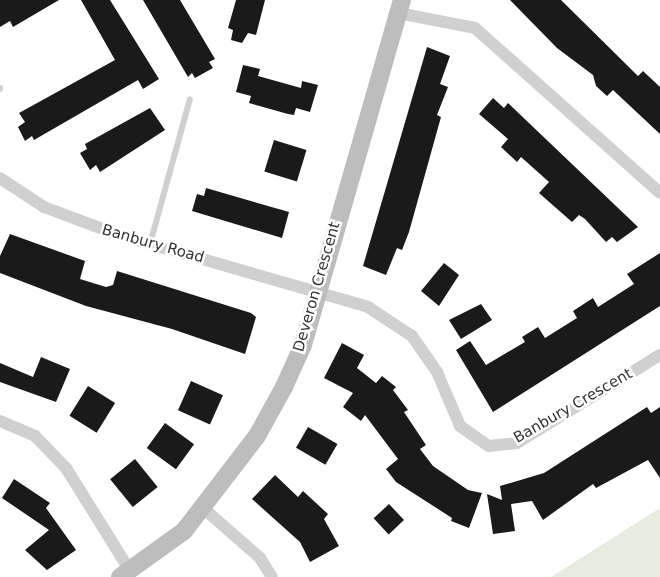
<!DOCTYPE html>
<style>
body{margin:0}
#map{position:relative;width:660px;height:577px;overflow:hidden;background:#fff;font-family:"DejaVu Sans",sans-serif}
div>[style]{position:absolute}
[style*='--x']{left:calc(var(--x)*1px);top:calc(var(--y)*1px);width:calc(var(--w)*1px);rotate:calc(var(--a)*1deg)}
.green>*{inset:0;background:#e6ecdf}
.building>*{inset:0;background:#1a1a1a;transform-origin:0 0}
.lane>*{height:6px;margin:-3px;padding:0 3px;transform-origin:3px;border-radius:3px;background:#d0d0d0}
.street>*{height:12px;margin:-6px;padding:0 6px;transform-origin:6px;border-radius:6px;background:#d0d0d0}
.secondary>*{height:18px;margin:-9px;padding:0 9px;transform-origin:9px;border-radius:9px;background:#bdbdbd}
span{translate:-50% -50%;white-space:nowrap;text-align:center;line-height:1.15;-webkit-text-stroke:5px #fff;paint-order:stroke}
.street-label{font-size:15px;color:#333}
</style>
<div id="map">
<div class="green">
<i style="clip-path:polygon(660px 508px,660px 577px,551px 577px)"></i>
</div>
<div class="building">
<i style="clip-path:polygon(0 0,59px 0,13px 27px,10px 21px,0 27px)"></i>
<i style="clip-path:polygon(81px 0,110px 0,159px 79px,143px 89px,138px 80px,34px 140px,32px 136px,25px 141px,18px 127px,25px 122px,19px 113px,115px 60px)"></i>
<i style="clip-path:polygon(143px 0,180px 0,215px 59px,209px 62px,213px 68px,195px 78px,192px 73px,188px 77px)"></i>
<i style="clip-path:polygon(236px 0,265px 0,256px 35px,248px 33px,242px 43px,231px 40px,233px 30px,228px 28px)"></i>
<i style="clip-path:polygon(510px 0,561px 0,638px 76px,643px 71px,660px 87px,660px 134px,613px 90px,607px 96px,596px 86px,593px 75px,557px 48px)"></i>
<i style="clip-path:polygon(427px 47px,450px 56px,440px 84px,448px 87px,437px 115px,441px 117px,409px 232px,402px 250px,397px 248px,386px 275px,363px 266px)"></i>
<i style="clip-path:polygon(243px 65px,260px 69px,258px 76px,301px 88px,302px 81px,318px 85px,310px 112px,296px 108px,294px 115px,288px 114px,249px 103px,251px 96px,236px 92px)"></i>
<i style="clip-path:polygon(493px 98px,504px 108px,508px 103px,638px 227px,617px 242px,612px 237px,606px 242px,585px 219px,579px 215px,572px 222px,539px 193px,549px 182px,521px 157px,517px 162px,501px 147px,508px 139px,479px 114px)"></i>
<i style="clip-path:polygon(150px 108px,165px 130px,100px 172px,96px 165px,90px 170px,80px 153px,87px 149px,85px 144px)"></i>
<i style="left:274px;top:140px;width:34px;height:33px;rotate:17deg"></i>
<i style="clip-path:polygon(206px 188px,289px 212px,282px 238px,192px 211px,197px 194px,204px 196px)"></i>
<i style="clip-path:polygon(10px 234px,85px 261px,80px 279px,106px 287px,113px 285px,117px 271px,251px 313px,256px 317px,245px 354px,172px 329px,86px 306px,0 273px,0 256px)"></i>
<i style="clip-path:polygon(660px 253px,660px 306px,493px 412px,456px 350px,470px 341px,486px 365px,525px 342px,522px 337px,538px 327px,545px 338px,577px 318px,573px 311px,593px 298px,598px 307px,634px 284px,627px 274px)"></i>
<i style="clip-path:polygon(444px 263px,459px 275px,439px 306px,421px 291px)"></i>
<i style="clip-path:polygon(481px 304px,492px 320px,461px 339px,449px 320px)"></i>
<i style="clip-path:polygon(342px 343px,364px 355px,357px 368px,376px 383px,382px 376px,396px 387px,393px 390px,408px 410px,404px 412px,426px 445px,420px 449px,433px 466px,468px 490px,482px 493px,469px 528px,451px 521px,452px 518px,396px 482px,386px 469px,398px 459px,365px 415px,361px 421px,343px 407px,353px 393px,324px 378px)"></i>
<i style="clip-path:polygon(41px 357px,70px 369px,56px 402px,0 382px,0 363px,33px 377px)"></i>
<i style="left:191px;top:381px;width:35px;height:32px;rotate:24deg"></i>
<i style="left:88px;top:386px;width:32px;height:35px;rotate:32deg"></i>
<i style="clip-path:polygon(647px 407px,651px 413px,660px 407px,660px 478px,648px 460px,596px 488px,593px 484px,543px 520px,532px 501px,511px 504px,515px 531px,493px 534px,487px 494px,502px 500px,500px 486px,544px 473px)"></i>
<i style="left:165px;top:423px;width:36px;height:31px;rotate:36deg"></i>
<i style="left:308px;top:427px;width:34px;height:24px;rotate:30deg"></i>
<i style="left:135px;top:459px;width:36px;height:32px;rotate:51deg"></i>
<i style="clip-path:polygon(275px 475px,298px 497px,303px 491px,328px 514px,324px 519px,339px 546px,310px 562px,300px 542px,252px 499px)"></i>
<i style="clip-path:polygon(14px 479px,50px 503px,46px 508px,76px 550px,47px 570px,25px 550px,49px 530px,2px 498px)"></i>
<i style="left:389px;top:504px;width:22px;height:21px;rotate:47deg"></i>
</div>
<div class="lane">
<i style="--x:0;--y:88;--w:1;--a:90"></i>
<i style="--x:150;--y:244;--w:150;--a:-74.6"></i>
</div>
<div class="street">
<i style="--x:398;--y:13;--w:78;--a:11"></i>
<i style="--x:475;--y:28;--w:248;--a:41.7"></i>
<i style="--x:0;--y:178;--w:53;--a:33.4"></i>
<i style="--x:44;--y:207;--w:80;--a:20.5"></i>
<i style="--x:119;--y:235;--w:259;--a:16.1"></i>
<i style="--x:368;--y:307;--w:53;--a:33.4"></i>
<i style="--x:412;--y:336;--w:44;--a:55.2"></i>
<i style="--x:437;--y:372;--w:59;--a:66.9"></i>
<i style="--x:460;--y:426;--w:35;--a:35"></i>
<i style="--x:489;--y:446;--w:28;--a:-6"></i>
<i style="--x:517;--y:443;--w:168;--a:-31.6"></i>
<i style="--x:0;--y:421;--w:38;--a:23"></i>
<i style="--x:35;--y:436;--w:45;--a:45.9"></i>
<i style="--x:66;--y:468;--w:121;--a:58.1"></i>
<i style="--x:202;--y:507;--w:77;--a:41.3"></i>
<i style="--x:260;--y:558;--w:22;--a:58"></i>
</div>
<div class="secondary">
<i style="--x:120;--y:577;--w:79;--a:-35.7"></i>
<i style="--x:184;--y:531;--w:120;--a:-52.5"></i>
<i style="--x:257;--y:436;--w:56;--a:-61.1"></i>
<i style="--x:284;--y:387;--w:46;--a:-65.7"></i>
<i style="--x:303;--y:345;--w:359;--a:-74"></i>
</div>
<div class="street-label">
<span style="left:153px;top:244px;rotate:16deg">Banbury Road</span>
<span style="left:317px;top:287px;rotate:-74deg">Deveron Crescent</span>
<span style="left:573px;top:406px;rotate:-30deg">Banbury Crescent</span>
</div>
</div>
